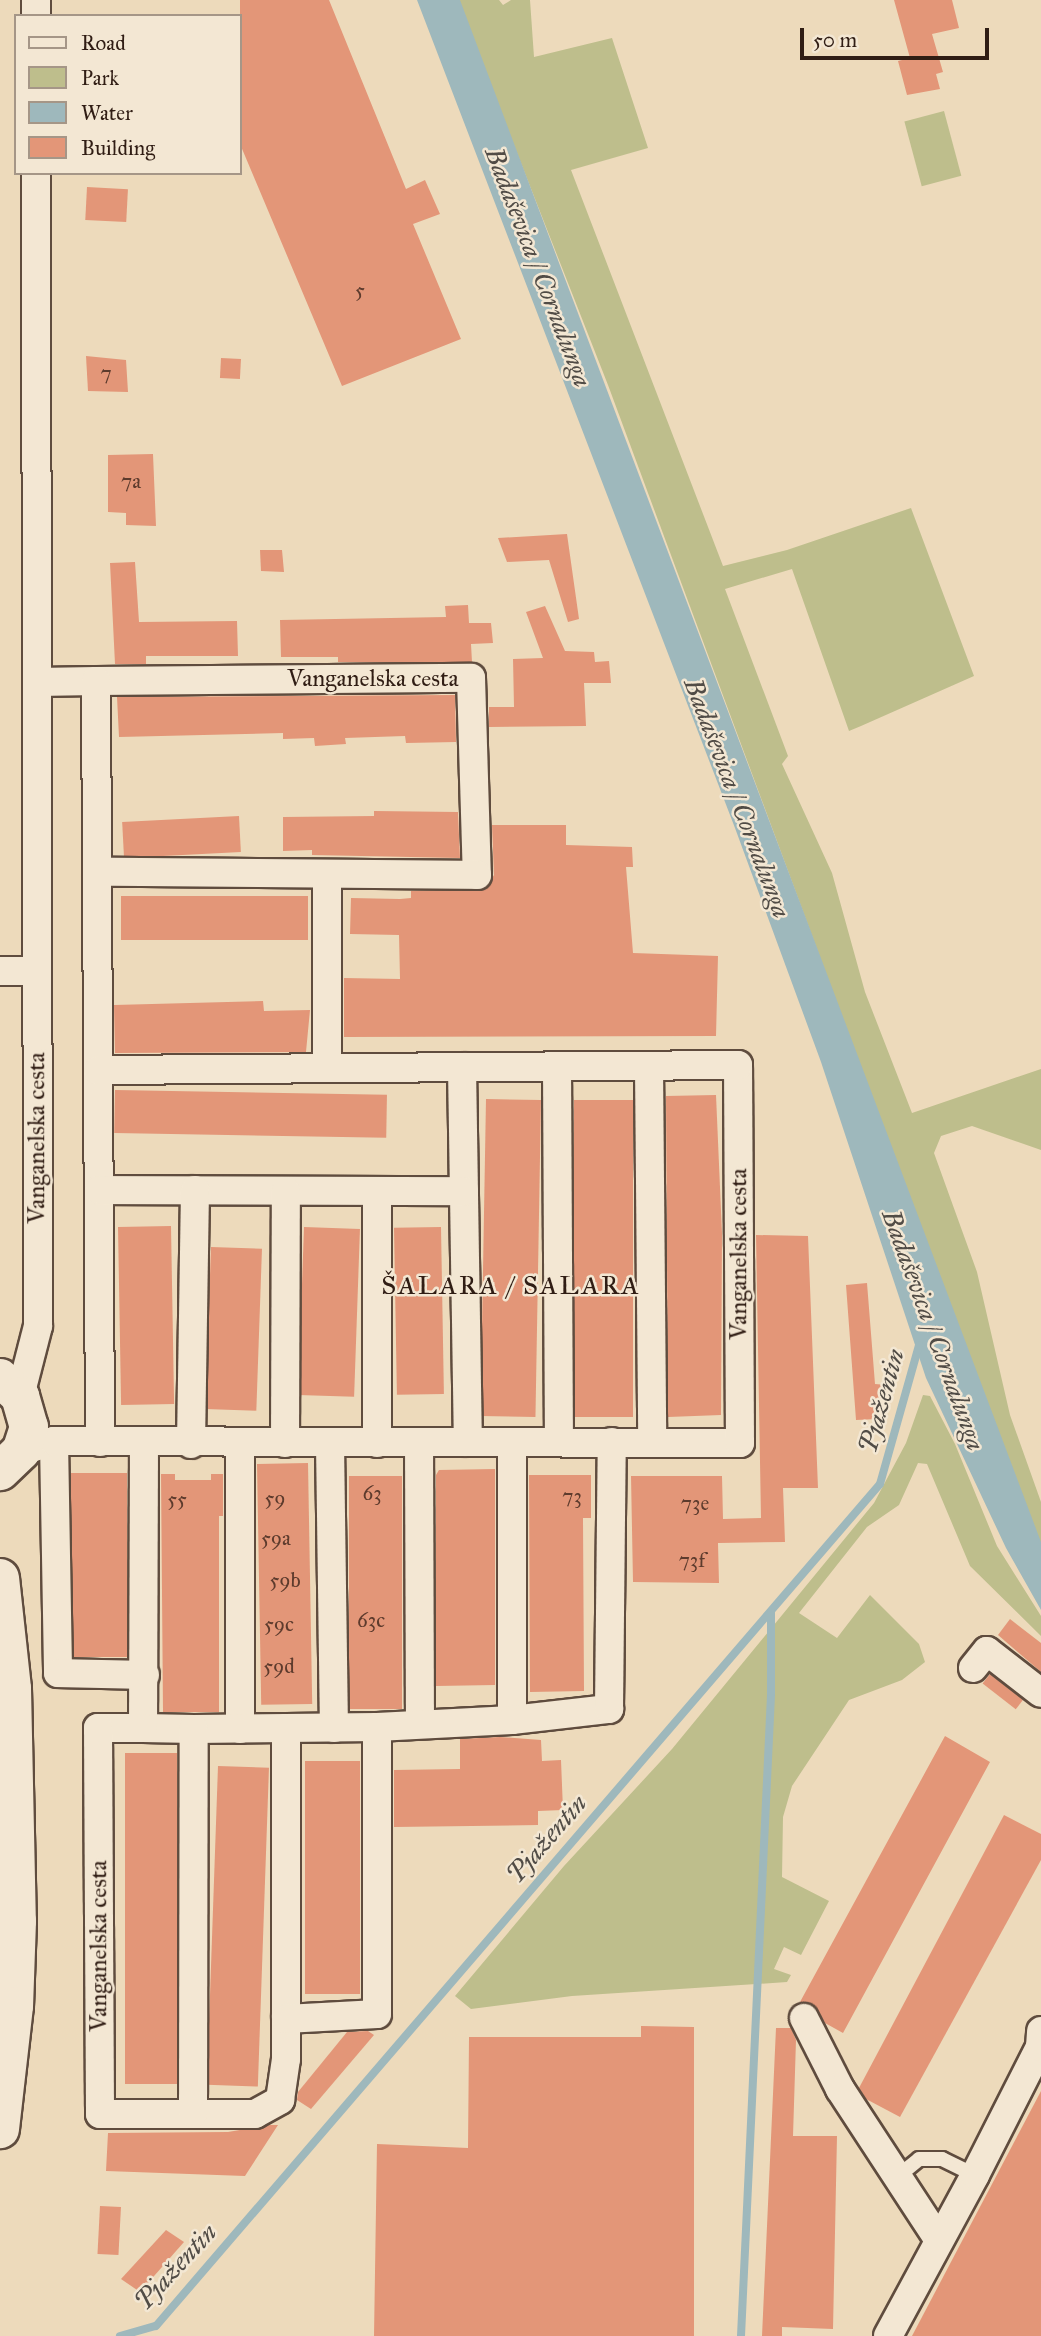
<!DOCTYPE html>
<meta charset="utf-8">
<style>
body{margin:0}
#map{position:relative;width:1041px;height:2336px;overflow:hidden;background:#eddabb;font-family:"IM FELL Great Primer",serif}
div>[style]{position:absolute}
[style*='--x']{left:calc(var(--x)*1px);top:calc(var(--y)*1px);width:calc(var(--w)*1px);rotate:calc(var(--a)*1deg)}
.green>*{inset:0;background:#bebe8c;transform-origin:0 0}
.water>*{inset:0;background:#9eb8bc}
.stream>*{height:8px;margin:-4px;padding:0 4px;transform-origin:4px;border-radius:4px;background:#9eb8bc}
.building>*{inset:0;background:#e39678;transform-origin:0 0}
.roads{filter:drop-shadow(2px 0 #5f4c3e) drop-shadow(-2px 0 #5f4c3e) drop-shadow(0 2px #5f4c3e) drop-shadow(0 -2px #5f4c3e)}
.lane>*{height:14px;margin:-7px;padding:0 7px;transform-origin:7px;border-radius:7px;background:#f3e7d3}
.street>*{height:28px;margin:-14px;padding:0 14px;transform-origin:14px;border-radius:14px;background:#f3e7d3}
.secondary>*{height:38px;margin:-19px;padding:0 19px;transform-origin:19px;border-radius:19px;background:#f3e7d3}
span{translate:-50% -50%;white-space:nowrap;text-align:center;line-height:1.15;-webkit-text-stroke:5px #f3e7d3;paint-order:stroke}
.number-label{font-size:21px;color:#5d3b2d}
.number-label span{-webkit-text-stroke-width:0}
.street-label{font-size:24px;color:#301d14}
.water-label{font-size:26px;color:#514c46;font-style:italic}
.neighbourhood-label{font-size:26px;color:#301d14;letter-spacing:2px}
.legend{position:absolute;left:14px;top:14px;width:228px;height:161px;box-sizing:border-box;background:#f3e7d3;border:2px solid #a59687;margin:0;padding:9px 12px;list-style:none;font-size:21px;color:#301d14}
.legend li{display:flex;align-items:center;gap:14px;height:35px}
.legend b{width:35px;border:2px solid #a59687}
.scale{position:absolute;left:800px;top:28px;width:189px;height:32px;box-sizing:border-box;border:4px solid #301d14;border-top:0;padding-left:9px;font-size:21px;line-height:24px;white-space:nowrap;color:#301d14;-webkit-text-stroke:5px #f3e7d3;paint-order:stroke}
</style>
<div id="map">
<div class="green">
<i style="clip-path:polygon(457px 0,499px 0,503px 5px,511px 0,530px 0,534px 57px,612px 38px,648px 148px,571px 170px,723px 566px,787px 550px,911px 508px,974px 676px,861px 726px,849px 731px,792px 569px,725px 589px,788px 756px,782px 764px,832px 873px,865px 992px,912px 1113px,1041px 1069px,1041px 1150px,972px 1126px,941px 1136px,934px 1153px,977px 1272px,1010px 1415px,1041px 1502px,1041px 1554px,608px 385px)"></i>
<i style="left:944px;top:111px;width:67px;height:41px;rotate:75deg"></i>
<i style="clip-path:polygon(923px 1395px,930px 1396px,955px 1444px,997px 1546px,1041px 1616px,1041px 1636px,970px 1566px,927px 1464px,918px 1463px,899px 1505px,867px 1527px,799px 1613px,837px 1638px,870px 1595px,919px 1644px,925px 1662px,902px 1680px,849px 1700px,792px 1786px,783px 1817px,782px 1877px,829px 1901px,801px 1955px,784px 1947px,774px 1969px,791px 1975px,787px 1982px,572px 1996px,471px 2009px,455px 1996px,564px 1866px,672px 1749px,874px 1503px,906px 1443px)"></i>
</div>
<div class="water">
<i style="clip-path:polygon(417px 0,460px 0,1041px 1542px,1041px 1610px,1006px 1548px,926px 1378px,821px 1062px,735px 828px)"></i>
</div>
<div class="stream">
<i style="--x:120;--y:2336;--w:37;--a:-16"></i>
<i style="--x:156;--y:2326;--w:1110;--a:-49.31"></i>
<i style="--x:880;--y:1484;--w:144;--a:-74.3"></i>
<i style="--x:741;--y:2336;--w:643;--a:-87.32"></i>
<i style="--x:771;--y:1694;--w:82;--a:-90"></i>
</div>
<div class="building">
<i style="clip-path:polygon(240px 0,329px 0,406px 189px,425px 180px,440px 214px,413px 224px,461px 339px,342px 386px,240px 144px)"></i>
<i style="clip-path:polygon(894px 0,952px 0,959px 28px,932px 34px,943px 72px,936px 74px,940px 89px,907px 95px,898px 61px,910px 58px)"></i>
<i style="left:87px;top:187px;width:41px;height:33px;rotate:3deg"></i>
<i style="clip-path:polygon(86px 356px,126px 360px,128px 392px,88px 391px)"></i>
<i style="left:221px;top:358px;width:20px;height:20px;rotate:3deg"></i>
<i style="clip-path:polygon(153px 454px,156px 526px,126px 525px,126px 513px,108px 512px,108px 455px)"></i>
<i style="clip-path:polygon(567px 534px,579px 619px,568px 622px,549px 560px,507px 562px,498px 538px)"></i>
<i style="clip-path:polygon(260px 550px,282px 550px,284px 572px,261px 571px)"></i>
<i style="clip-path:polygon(135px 562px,139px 622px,237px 621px,238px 656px,146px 656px,146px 664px,115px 664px,110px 563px)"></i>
<i style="clip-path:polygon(468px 605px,469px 623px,491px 623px,493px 643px,471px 644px,472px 662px,338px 662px,338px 657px,281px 657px,280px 620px,446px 617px,445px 606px)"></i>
<i style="clip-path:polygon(545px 606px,565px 651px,594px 652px,595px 662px,609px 661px,611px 683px,584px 683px,586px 726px,489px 727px,489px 707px,514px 707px,513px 659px,543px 658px,526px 612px)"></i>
<i style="clip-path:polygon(455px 695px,456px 742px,406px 743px,405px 736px,345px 738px,346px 744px,315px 746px,314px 738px,283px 739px,283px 733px,119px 737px,117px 697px)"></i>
<i style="clip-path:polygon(374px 811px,458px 812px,460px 858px,312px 855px,312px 850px,283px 851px,283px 817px,374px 816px)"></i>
<i style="left:239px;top:816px;width:36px;height:117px;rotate:87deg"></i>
<i style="clip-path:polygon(492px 825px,566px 825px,566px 845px,632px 847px,633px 867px,626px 867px,633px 953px,718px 956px,716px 1036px,344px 1037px,344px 978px,400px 979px,399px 935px,350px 934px,351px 898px,400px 899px,411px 898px,411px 891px,485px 890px,494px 875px)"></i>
<i style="left:308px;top:896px;width:44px;height:187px;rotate:90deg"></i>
<i style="clip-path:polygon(263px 1001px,264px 1011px,310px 1010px,306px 1052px,115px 1053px,114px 1005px)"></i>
<i style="left:115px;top:1090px;width:272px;height:43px;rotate:1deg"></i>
<i style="clip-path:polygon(716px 1095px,722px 1234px,721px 1415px,668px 1417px,666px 1096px)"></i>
<i style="left:486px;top:1099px;width:55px;height:317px;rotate:1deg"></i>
<i style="left:574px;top:1100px;width:59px;height:317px"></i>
<i style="left:171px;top:1226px;width:178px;height:53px;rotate:89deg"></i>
<i style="left:304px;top:1227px;width:56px;height:168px;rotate:2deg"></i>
<i style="left:441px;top:1227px;width:167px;height:47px;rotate:89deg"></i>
<i style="clip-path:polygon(756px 1235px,808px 1236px,818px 1488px,783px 1488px,785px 1542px,718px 1543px,719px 1583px,633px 1582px,631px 1476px,722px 1476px,723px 1519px,761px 1518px)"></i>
<i style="left:211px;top:1247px;width:51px;height:162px;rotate:2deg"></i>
<i style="clip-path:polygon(867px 1283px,875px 1384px,887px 1385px,888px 1403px,876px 1405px,877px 1419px,856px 1420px,846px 1285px)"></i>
<i style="left:308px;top:1463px;width:241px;height:51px;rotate:89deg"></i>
<i style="clip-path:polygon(495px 1469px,495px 1685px,436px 1686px,436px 1475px,439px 1470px)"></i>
<i style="left:71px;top:1473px;width:56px;height:184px"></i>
<i style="clip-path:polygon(161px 1474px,175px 1474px,175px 1480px,211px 1480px,211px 1474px,223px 1474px,223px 1516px,219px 1516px,219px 1712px,163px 1712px)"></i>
<i style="clip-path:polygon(529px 1475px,591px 1475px,591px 1518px,583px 1518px,584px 1691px,530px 1692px)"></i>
<i style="left:402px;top:1476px;width:233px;height:53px;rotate:90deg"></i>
<i style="clip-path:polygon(1010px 1619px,1041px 1643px,1041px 1672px,998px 1635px)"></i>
<i style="left:990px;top:1674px;width:42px;height:12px;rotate:38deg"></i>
<i style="clip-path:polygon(945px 1736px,990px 1762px,843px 2033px,825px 2023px,814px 2005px,800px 2002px)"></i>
<i style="clip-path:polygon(500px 1737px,541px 1740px,542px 1761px,561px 1760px,563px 1810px,538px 1811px,538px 1825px,394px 1827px,394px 1770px,460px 1769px,460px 1739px)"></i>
<i style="left:125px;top:1753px;width:52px;height:331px"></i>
<i style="left:305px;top:1761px;width:55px;height:233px"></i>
<i style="left:218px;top:1766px;width:51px;height:319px;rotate:2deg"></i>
<i style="clip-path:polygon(1004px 1815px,1041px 1834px,1041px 1860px,900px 2117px,866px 2099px,859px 2088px)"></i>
<i style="clip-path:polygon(641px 2026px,694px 2027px,694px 2336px,374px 2336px,377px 2144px,468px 2148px,469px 2037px,641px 2037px)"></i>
<i style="clip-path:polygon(776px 2028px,791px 2028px,796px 2040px,793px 2136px,837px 2136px,833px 2329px,782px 2327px,782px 2336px,762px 2336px)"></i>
<i style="clip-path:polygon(368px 2031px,374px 2035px,311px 2109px,297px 2100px,298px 2092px,347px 2032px)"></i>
<i style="clip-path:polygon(1041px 2091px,1041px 2336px,912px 2336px)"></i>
<i style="clip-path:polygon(270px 2125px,278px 2125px,245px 2176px,106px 2171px,108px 2133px,228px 2132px)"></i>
<i style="left:100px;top:2206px;width:21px;height:48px;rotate:3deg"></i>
<i style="clip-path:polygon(166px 2230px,184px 2242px,140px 2292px,121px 2279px)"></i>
</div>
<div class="roads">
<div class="lane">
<i style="--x:897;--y:2177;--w:28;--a:-39"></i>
<i style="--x:919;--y:2159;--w:23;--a:0"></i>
<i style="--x:942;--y:2159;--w:37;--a:26"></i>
</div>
<div class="street">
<i style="--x:36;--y:0;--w:16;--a:90"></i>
<i style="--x:96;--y:681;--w:375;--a:-0.5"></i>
<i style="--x:471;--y:678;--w:197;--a:88.3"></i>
<i style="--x:477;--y:875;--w:380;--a:-179.5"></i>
<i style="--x:37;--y:682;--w:59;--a:-1"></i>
<i style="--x:96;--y:681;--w:761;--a:89.7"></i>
<i style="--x:327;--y:874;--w:194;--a:90"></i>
<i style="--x:0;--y:971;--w:37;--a:0"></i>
<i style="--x:557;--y:1066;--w:376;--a:89.7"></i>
<i style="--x:649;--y:1066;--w:376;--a:89.5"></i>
<i style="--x:462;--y:1067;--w:375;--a:89.1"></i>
<i style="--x:99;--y:1190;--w:365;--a:0.2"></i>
<i style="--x:377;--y:1191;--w:252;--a:90"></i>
<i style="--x:20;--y:1396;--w:72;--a:-75.6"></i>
<i style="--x:38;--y:1326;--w:1153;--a:-90.1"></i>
<i style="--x:54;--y:1441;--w:232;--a:89"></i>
<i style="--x:58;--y:1673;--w:87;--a:1.3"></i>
<i style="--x:512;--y:1442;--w:278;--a:90"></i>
<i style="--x:240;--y:1443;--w:286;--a:90"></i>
<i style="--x:285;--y:1443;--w:252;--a:-89.8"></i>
<i style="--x:330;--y:1443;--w:285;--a:89.2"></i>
<i style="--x:419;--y:1443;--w:281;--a:89.8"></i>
<i style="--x:144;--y:1444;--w:284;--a:90.2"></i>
<i style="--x:143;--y:1728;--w:51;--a:1.1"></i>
<i style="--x:194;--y:1729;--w:183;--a:-0.6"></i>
<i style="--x:377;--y:1727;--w:135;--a:-3"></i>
<i style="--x:512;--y:1720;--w:98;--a:-6.5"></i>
<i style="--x:609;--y:1709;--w:267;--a:-89.4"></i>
<i style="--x:191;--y:1444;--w:254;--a:-89.1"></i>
<i style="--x:21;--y:1451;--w:34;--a:-17"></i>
<i style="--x:54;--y:1441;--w:686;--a:0.17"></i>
<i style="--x:740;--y:1443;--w:378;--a:-90.3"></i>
<i style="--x:738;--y:1065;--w:640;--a:179.55"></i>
<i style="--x:973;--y:1668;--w:22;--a:-51"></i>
<i style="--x:987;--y:1651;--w:68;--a:37.9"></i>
<i style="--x:143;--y:1728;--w:45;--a:180"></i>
<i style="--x:98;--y:1728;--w:386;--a:89.7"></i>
<i style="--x:100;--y:2114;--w:155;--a:0"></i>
<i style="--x:255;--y:2114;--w:29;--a:-29"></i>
<i style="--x:280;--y:2100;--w:41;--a:-81.7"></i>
<i style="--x:286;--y:2059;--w:331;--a:-90"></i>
<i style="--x:804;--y:2018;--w:80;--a:63.1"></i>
<i style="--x:840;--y:2089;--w:179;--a:56.8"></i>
<i style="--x:286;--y:2019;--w:91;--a:-3.1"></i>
<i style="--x:377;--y:2014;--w:287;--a:-90"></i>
<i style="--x:193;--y:2113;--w:384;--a:-89.9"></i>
<i style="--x:888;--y:2336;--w:183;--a:-61.6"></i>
<i style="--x:975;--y:2175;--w:144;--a:-63.1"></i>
<i style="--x:1040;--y:2047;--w:16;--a:-86"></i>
</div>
<div class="secondary">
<i style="--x:0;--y:1378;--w:27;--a:42"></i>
<i style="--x:20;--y:1396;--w:32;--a:74"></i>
<i style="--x:29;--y:1427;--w:25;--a:108"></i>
<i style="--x:21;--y:1451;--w:29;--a:136"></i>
<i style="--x:0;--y:1578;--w:112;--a:83.8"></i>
<i style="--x:12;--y:1689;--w:232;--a:88.8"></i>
<i style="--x:17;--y:1921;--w:85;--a:92"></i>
<i style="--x:14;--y:2006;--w:124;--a:96.5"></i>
</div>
</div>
<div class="number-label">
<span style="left:360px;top:290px">5</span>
<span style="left:106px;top:373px">7</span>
<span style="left:131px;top:481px">7a</span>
<span style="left:372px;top:1493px">63</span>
<span style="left:572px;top:1496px">73</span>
<span style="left:275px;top:1498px">59</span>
<span style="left:177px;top:1499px">55</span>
<span style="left:695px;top:1503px">73e</span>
<span style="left:276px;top:1538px">59a</span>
<span style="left:692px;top:1560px">73f</span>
<span style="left:285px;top:1580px">59b</span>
<span style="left:371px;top:1620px">63c</span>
<span style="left:279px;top:1624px">59c</span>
<span style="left:279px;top:1666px">59d</span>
</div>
<div class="street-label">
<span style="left:373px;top:679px">Vanganelska cesta</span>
<span style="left:37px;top:1138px;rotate:-90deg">Vanganelska cesta</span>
<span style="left:739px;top:1254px;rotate:-90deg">Vanganelska cesta</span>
<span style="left:99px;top:1946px;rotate:-90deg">Vanganelska cesta</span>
</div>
<div class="water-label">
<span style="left:538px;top:267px;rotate:69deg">Badaševica / Cornalunga</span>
<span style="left:737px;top:798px;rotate:69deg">Badaševica / Cornalunga</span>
<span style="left:933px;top:1330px;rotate:70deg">Badaševica / Cornalunga</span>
<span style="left:882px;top:1401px;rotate:-74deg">Pjažentin</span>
<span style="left:547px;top:1839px;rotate:-49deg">Pjažentin</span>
<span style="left:176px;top:2267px;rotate:-47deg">Pjažentin</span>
</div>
<div class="neighbourhood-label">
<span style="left:511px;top:1286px">ŠALARA / SALARA</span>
</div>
<ul class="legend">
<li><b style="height:9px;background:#f3e7d3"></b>Road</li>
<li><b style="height:19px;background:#bebe8c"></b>Park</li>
<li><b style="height:19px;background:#9eb8bc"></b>Water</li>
<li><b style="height:19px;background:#e39678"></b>Building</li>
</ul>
<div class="scale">50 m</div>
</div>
